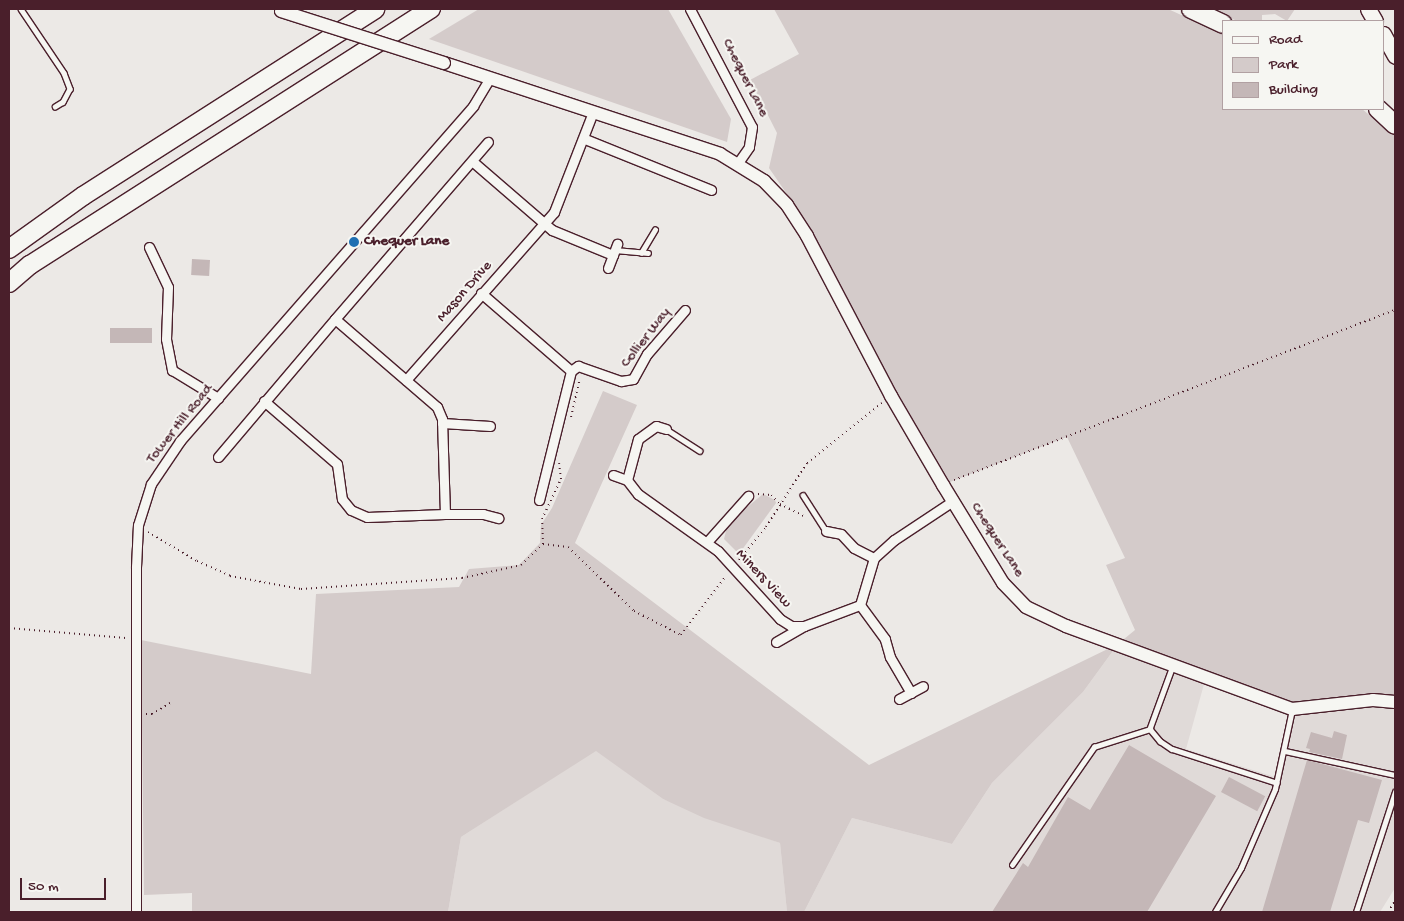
<!DOCTYPE html>
<style>
body{margin:0}
#map{position:relative;width:1404px;height:921px;overflow:hidden;background:#ece9e6;font-family:"Gochi Hand",sans-serif}
div>[style]{position:absolute}
[style*='--x']{left:calc(var(--x)*1px);top:calc(var(--y)*1px);width:calc(var(--w)*1px);rotate:calc(var(--a)*1deg)}
.built>*{inset:0;background:#e0dad8}
.green>*{inset:0;background:#d4cbca}
.building>*{inset:0;background:#c4b7b7;transform-origin:0 0}
.path>*{height:2px;margin-top:-1px;transform-origin:0;background:repeating-linear-gradient(90deg,#4a1f2b 0 1px,transparent 0 5px)}
.roads{filter:drop-shadow(1px 0 #4a1f2b) drop-shadow(-1px 0 #4a1f2b) drop-shadow(0 1px #4a1f2b) drop-shadow(0 -1px #4a1f2b)}
.lane>*{height:4.5px;margin:-2.25px;padding:0 2.25px;transform-origin:2.25px;border-radius:2.25px;background:#f6f6f2}
.street>*{height:9px;margin:-4.5px;padding:0 4.5px;transform-origin:4.5px;border-radius:4.5px;background:#f6f6f2}
.secondary>*{height:12px;margin:-6px;padding:0 6px;transform-origin:6px;border-radius:6px;background:#f6f6f2}
.primary>*{height:15px;margin:-7.5px;padding:0 7.5px;transform-origin:7.5px;border-radius:7.5px;background:#f6f6f2}
.highway>*{height:18px;margin:-9px;padding:0 9px;transform-origin:9px;border-radius:9px;background:#f6f6f2}
.bridges{filter:drop-shadow(1px 0 #4a1f2b) drop-shadow(-1px 0 #4a1f2b) drop-shadow(0 1px #4a1f2b) drop-shadow(0 -1px #4a1f2b)}
.secondary-bridge>*{height:12px;margin:-6px;padding:0 6px;transform-origin:6px;border-radius:6px;background:#f6f6f2}
.dots>*{width:14px;height:14px;translate:-50% -50%;box-sizing:border-box;border:2px solid #f6f6f2;border-radius:50%}
span{translate:-50% -50%;white-space:nowrap;text-align:center;line-height:1.15;-webkit-text-stroke:4px #f6f6f2;paint-order:stroke}
.street-label{font-size:15px;color:#4a1f2b}
.poi-label{font-size:15px;color:#4a1f2b;font-weight:700}
.left{translate:0 -50%;text-align:left}
.frame{position:absolute;inset:0;border:10px solid #4a1f2b;pointer-events:none}
.legend{position:absolute;left:1222px;top:20px;width:162px;height:90px;box-sizing:border-box;background:#f6f6f2;border:1px solid #b1a0a2;margin:0;padding:6px 9px;list-style:none;font-size:15px;color:#4a1f2b}
.legend li{display:flex;align-items:center;gap:10px;height:25px}
.legend b{width:25px;border:1px solid #b1a0a2}
.scale{position:absolute;left:20px;top:878px;width:86px;height:22px;box-sizing:border-box;border:2px solid #4a1f2b;border-top:0;padding-left:6px;font-size:15px;line-height:18px;white-space:nowrap;color:#4a1f2b;-webkit-text-stroke:4px #f6f6f2;paint-order:stroke}
</style>
<div id="map">
<div class="built">
<i style="clip-path:polygon(1118px 644px,1206px 677px,1186px 749px,1278px 778px,1292px 709px,1395px 705px,1395px 888px,1380px 912px,804px 912px,852px 818px,952px 844px,992px 783px,1083px 692px)"></i>
<i style="clip-path:polygon(596px 750px,663px 799px,780px 843px,787px 912px,448px 912px,461px 837px)"></i>
</div>
<div class="green">
<i style="clip-path:polygon(479px 9px,668px 9px,731px 119px,727px 142px,429px 39px)"></i>
<i style="clip-path:polygon(774px 9px,1168px 9px,1223px 34px,1223px 109px,1362px 109px,1395px 136px,1395px 702px,1292px 709px,1118px 644px,1083px 692px,992px 783px,952px 844px,852px 818px,804px 912px,787px 912px,780px 843px,704px 818px,663px 799px,596px 751px,461px 837px,448px 912px,192px 912px,192px 893px,144px 895px,141px 640px,311px 674px,316px 594px,459px 587px,469px 569px,519px 565px,540px 543px,541px 525px,552px 508px,603px 391px,637px 405px,575px 543px,869px 765px,1118px 644px,1135px 630px,1106px 565px,1125px 558px,1067px 437px,950px 482px,897px 392px,809px 226px,769px 168px,777px 133px,750px 80px,799px 54px)"></i>
<i style="clip-path:polygon(1211px 9px,1295px 9px,1287px 21px,1275px 14px,1262px 15px,1262px 21px,1237px 21px)"></i>
<i style="clip-path:polygon(763px 494px,775px 500px,776px 503px,739px 554px,724px 539px,728px 523px)"></i>
</div>
<div class="building">
<i style="left:192px;top:259px;width:18px;height:16px;rotate:3deg"></i>
<i style="left:152px;top:328px;width:15px;height:42px;rotate:90deg"></i>
<i style="clip-path:polygon(1334px 731px,1347px 735px,1342px 759px,1309px 752px,1310px 749px,1306px 748px,1311px 732px,1332px 738px)"></i>
<i style="clip-path:polygon(1129px 745px,1216px 796px,1147px 912px,992px 912px,1023px 863px,1028px 867px,1068px 797px,1090px 810px)"></i>
<i style="clip-path:polygon(1307px 760px,1382px 780px,1369px 823px,1358px 820px,1330px 912px,1262px 912px)"></i>
<i style="left:1229px;top:777px;width:41px;height:17px;rotate:28deg"></i>
</div>
<div class="path">
<i style="--x:571;--y:417;--w:39;--a:-77"></i>
<i style="--x:954;--y:480;--w:473;--a:-21.1"></i>
<i style="--x:758;--y:494;--w:13;--a:4"></i>
<i style="--x:771;--y:495;--w:13;--a:45"></i>
<i style="--x:780;--y:504;--w:29;--a:27"></i>
<i style="--x:148;--y:532;--w:57;--a:30.6"></i>
<i style="--x:197;--y:561;--w:36;--a:24"></i>
<i style="--x:230;--y:576;--w:72;--a:10.4"></i>
<i style="--x:301;--y:589;--w:161;--a:-3.9"></i>
<i style="--x:462;--y:578;--w:60;--a:-12.4"></i>
<i style="--x:521;--y:565;--w:30;--a:-44"></i>
<i style="--x:543;--y:544;--w:25;--a:7"></i>
<i style="--x:568;--y:547;--w:92;--a:44.1"></i>
<i style="--x:634;--y:611;--w:53;--a:27.1"></i>
<i style="--x:681;--y:635;--w:74;--a:-52.7"></i>
<i style="--x:543;--y:544;--w:25;--a:-92"></i>
<i style="--x:542;--y:519;--w:44;--a:-64.6"></i>
<i style="--x:561;--y:479;--w:16;--a:-97"></i>
<i style="--x:739;--y:560;--w:43;--a:-50.7"></i>
<i style="--x:766;--y:527;--w:76;--a:-57.4"></i>
<i style="--x:807;--y:463;--w:96;--a:-38.7"></i>
<i style="--x:9;--y:628;--w:117;--a:4.9"></i>
<i style="--x:146;--y:714;--w:6;--a:0"></i>
<i style="--x:152;--y:714;--w:23;--a:-31"></i>
<i style="--x:1388;--y:912;--w:13;--a:-58"></i>
</div>
<div class="roads">
<div class="lane">
<i style="--x:21;--y:9;--w:77;--a:56.1"></i>
<i style="--x:64;--y:73;--w:17;--a:69"></i>
<i style="--x:70;--y:89;--w:15;--a:118"></i>
<i style="--x:63;--y:102;--w:9;--a:148"></i>
<i style="--x:615;--y:250;--w:33;--a:5"></i>
<i style="--x:641;--y:253;--w:27;--a:-59"></i>
<i style="--x:666;--y:429;--w:40;--a:32.9"></i>
<i style="--x:803;--y:495;--w:43;--a:57.4"></i>
<i style="--x:1173;--y:666;--w:67;--a:110.1"></i>
<i style="--x:1150;--y:729;--w:16;--a:50"></i>
<i style="--x:1160;--y:741;--w:14;--a:34"></i>
<i style="--x:1172;--y:749;--w:110;--a:17.9"></i>
<i style="--x:1285;--y:751;--w:113;--a:12.3"></i>
<i style="--x:1012;--y:865;--w:144;--a:-55.2"></i>
<i style="--x:1094;--y:747;--w:59;--a:-17.8"></i>
<i style="--x:1215;--y:912;--w:51;--a:-59.4"></i>
<i style="--x:1241;--y:868;--w:86;--a:-66.7"></i>
<i style="--x:1275;--y:789;--w:81;--a:-77.9"></i>
<i style="--x:1356;--y:912;--w:126;--a:-72"></i>
</div>
<div class="street">
<i style="--x:690;--y:9;--w:133;--a:62.3"></i>
<i style="--x:752;--y:127;--w:20;--a:99"></i>
<i style="--x:749;--y:147;--w:19;--a:125"></i>
<i style="--x:585;--y:139;--w:136;--a:22"></i>
<i style="--x:472;--y:161;--w:106;--a:40.8"></i>
<i style="--x:552;--y:230;--w:66;--a:22.3"></i>
<i style="--x:149;--y:247;--w:44;--a:64.6"></i>
<i style="--x:168;--y:287;--w:52;--a:92.2"></i>
<i style="--x:166;--y:339;--w:32;--a:79"></i>
<i style="--x:172;--y:370;--w:54;--a:31.3"></i>
<i style="--x:608;--y:268;--w:26;--a:-69"></i>
<i style="--x:481;--y:293;--w:119;--a:40.9"></i>
<i style="--x:571;--y:371;--w:133;--a:103.9"></i>
<i style="--x:335;--y:319;--w:234;--a:-49.2"></i>
<i style="--x:571;--y:371;--w:9;--a:-36"></i>
<i style="--x:578;--y:366;--w:46;--a:19.2"></i>
<i style="--x:621;--y:381;--w:12;--a:-9"></i>
<i style="--x:633;--y:379;--w:29;--a:-61"></i>
<i style="--x:647;--y:354;--w:58;--a:-49.2"></i>
<i style="--x:406;--y:380;--w:224;--a:-48.6"></i>
<i style="--x:554;--y:212;--w:107;--a:-68.7"></i>
<i style="--x:264;--y:401;--w:96;--a:40.8"></i>
<i style="--x:337;--y:464;--w:35;--a:82"></i>
<i style="--x:342;--y:499;--w:14;--a:51"></i>
<i style="--x:351;--y:510;--w:17;--a:24"></i>
<i style="--x:367;--y:517;--w:78;--a:-2.2"></i>
<i style="--x:442;--y:423;--w:48;--a:3.6"></i>
<i style="--x:666;--y:429;--w:10;--a:-163"></i>
<i style="--x:656;--y:426;--w:22;--a:144"></i>
<i style="--x:638;--y:439;--w:42;--a:105"></i>
<i style="--x:627;--y:480;--w:18;--a:52"></i>
<i style="--x:638;--y:494;--w:98;--a:35.5"></i>
<i style="--x:718;--y:551;--w:92;--a:47.6"></i>
<i style="--x:780;--y:619;--w:13;--a:32"></i>
<i style="--x:791;--y:626;--w:13;--a:0"></i>
<i style="--x:804;--y:626;--w:60;--a:-20.6"></i>
<i style="--x:218;--y:457;--w:181;--a:-49.7"></i>
<i style="--x:335;--y:319;--w:135;--a:40.8"></i>
<i style="--x:437;--y:407;--w:13;--a:67"></i>
<i style="--x:442;--y:419;--w:95;--a:88.2"></i>
<i style="--x:445;--y:514;--w:38;--a:0"></i>
<i style="--x:483;--y:514;--w:16;--a:15"></i>
<i style="--x:613;--y:475;--w:15;--a:20"></i>
<i style="--x:826;--y:531;--w:15;--a:11"></i>
<i style="--x:841;--y:534;--w:19;--a:47"></i>
<i style="--x:854;--y:548;--w:22;--a:27"></i>
<i style="--x:707;--y:542;--w:62;--a:-48.3"></i>
<i style="--x:776;--y:642;--w:32;--a:-30"></i>
<i style="--x:911;--y:693;--w:42;--a:-120.3"></i>
<i style="--x:890;--y:657;--w:19;--a:-106"></i>
<i style="--x:885;--y:639;--w:42;--a:-126.3"></i>
<i style="--x:860;--y:605;--w:49;--a:-73.4"></i>
<i style="--x:874;--y:558;--w:27;--a:-42"></i>
<i style="--x:894;--y:540;--w:71;--a:-33.5"></i>
<i style="--x:899;--y:699;--w:27;--a:-28"></i>
<i style="--x:136;--y:912;--w:345;--a:-90"></i>
<i style="--x:136;--y:567;--w:42;--a:-87.3"></i>
<i style="--x:138;--y:525;--w:43;--a:-72.4"></i>
<i style="--x:151;--y:484;--w:52;--a:-56"></i>
<i style="--x:180;--y:441;--w:445;--a:-48.8"></i>
<i style="--x:473;--y:106;--w:33;--a:-59"></i>
</div>
<div class="secondary">
<i style="--x:444;--y:63;--w:291;--a:18.2"></i>
<i style="--x:720;--y:154;--w:52;--a:31.5"></i>
<i style="--x:764;--y:181;--w:33;--a:46"></i>
<i style="--x:787;--y:205;--w:37;--a:57"></i>
<i style="--x:807;--y:236;--w:181;--a:62.3"></i>
<i style="--x:891;--y:396;--w:103;--a:59.7"></i>
<i style="--x:943;--y:485;--w:115;--a:58.5"></i>
<i style="--x:1003;--y:583;--w:33;--a:46"></i>
<i style="--x:1026;--y:607;--w:44;--a:25.4"></i>
<i style="--x:1066;--y:626;--w:241;--a:20.2"></i>
<i style="--x:1292;--y:709;--w:81;--a:-6.3"></i>
<i style="--x:1373;--y:700;--w:22;--a:5"></i>
</div>
<div class="primary">
<i style="--x:1368;--y:9;--w:14;--a:60"></i>
<i style="--x:1383;--y:34;--w:25;--a:61"></i>
</div>
<div class="highway">
<i style="--x:1191;--y:9;--w:35;--a:25"></i>
<i style="--x:1378;--y:109;--w:23;--a:43"></i>
<i style="--x:9;--y:249;--w:91;--a:-35.6"></i>
<i style="--x:83;--y:196;--w:347;--a:-32.6"></i>
<i style="--x:9;--y:283;--w:28;--a:-41"></i>
<i style="--x:30;--y:265;--w:476;--a:-32.6"></i>
</div>
</div>
<div class="bridges">
<div class="secondary-bridge">
<i style="--x:281;--y:11;--w:171;--a:17.7"></i>
</div>
</div>
<div class="dots">
<i style="left:354px;top:242px;background:#1f6fb2"></i>
</div>
<div class="street-label">
<span style="left:745px;top:78px;rotate:63deg">Chequer Lane</span>
<span style="left:465px;top:292px;rotate:-49deg">Mason Drive</span>
<span style="left:646px;top:338px;rotate:-52deg">Collier Way</span>
<span style="left:180px;top:424px;rotate:-51deg">Tower Hill Road</span>
<span style="left:997px;top:540px;rotate:57deg">Chequer Lane</span>
<span style="left:763px;top:579px;rotate:47deg">Miners View</span>
</div>
<div class="poi-label">
<span class="left" style="left:364px;top:242px">Chequer Lane</span>
</div>
<div class="frame"></div>
<ul class="legend">
<li><b style="height:6px;background:#f6f6f2"></b>Road</li>
<li><b style="height:14px;background:#d4cbca"></b>Park</li>
<li><b style="height:14px;background:#c4b7b7"></b>Building</li>
</ul>
<div class="scale">50 m</div>
</div>
